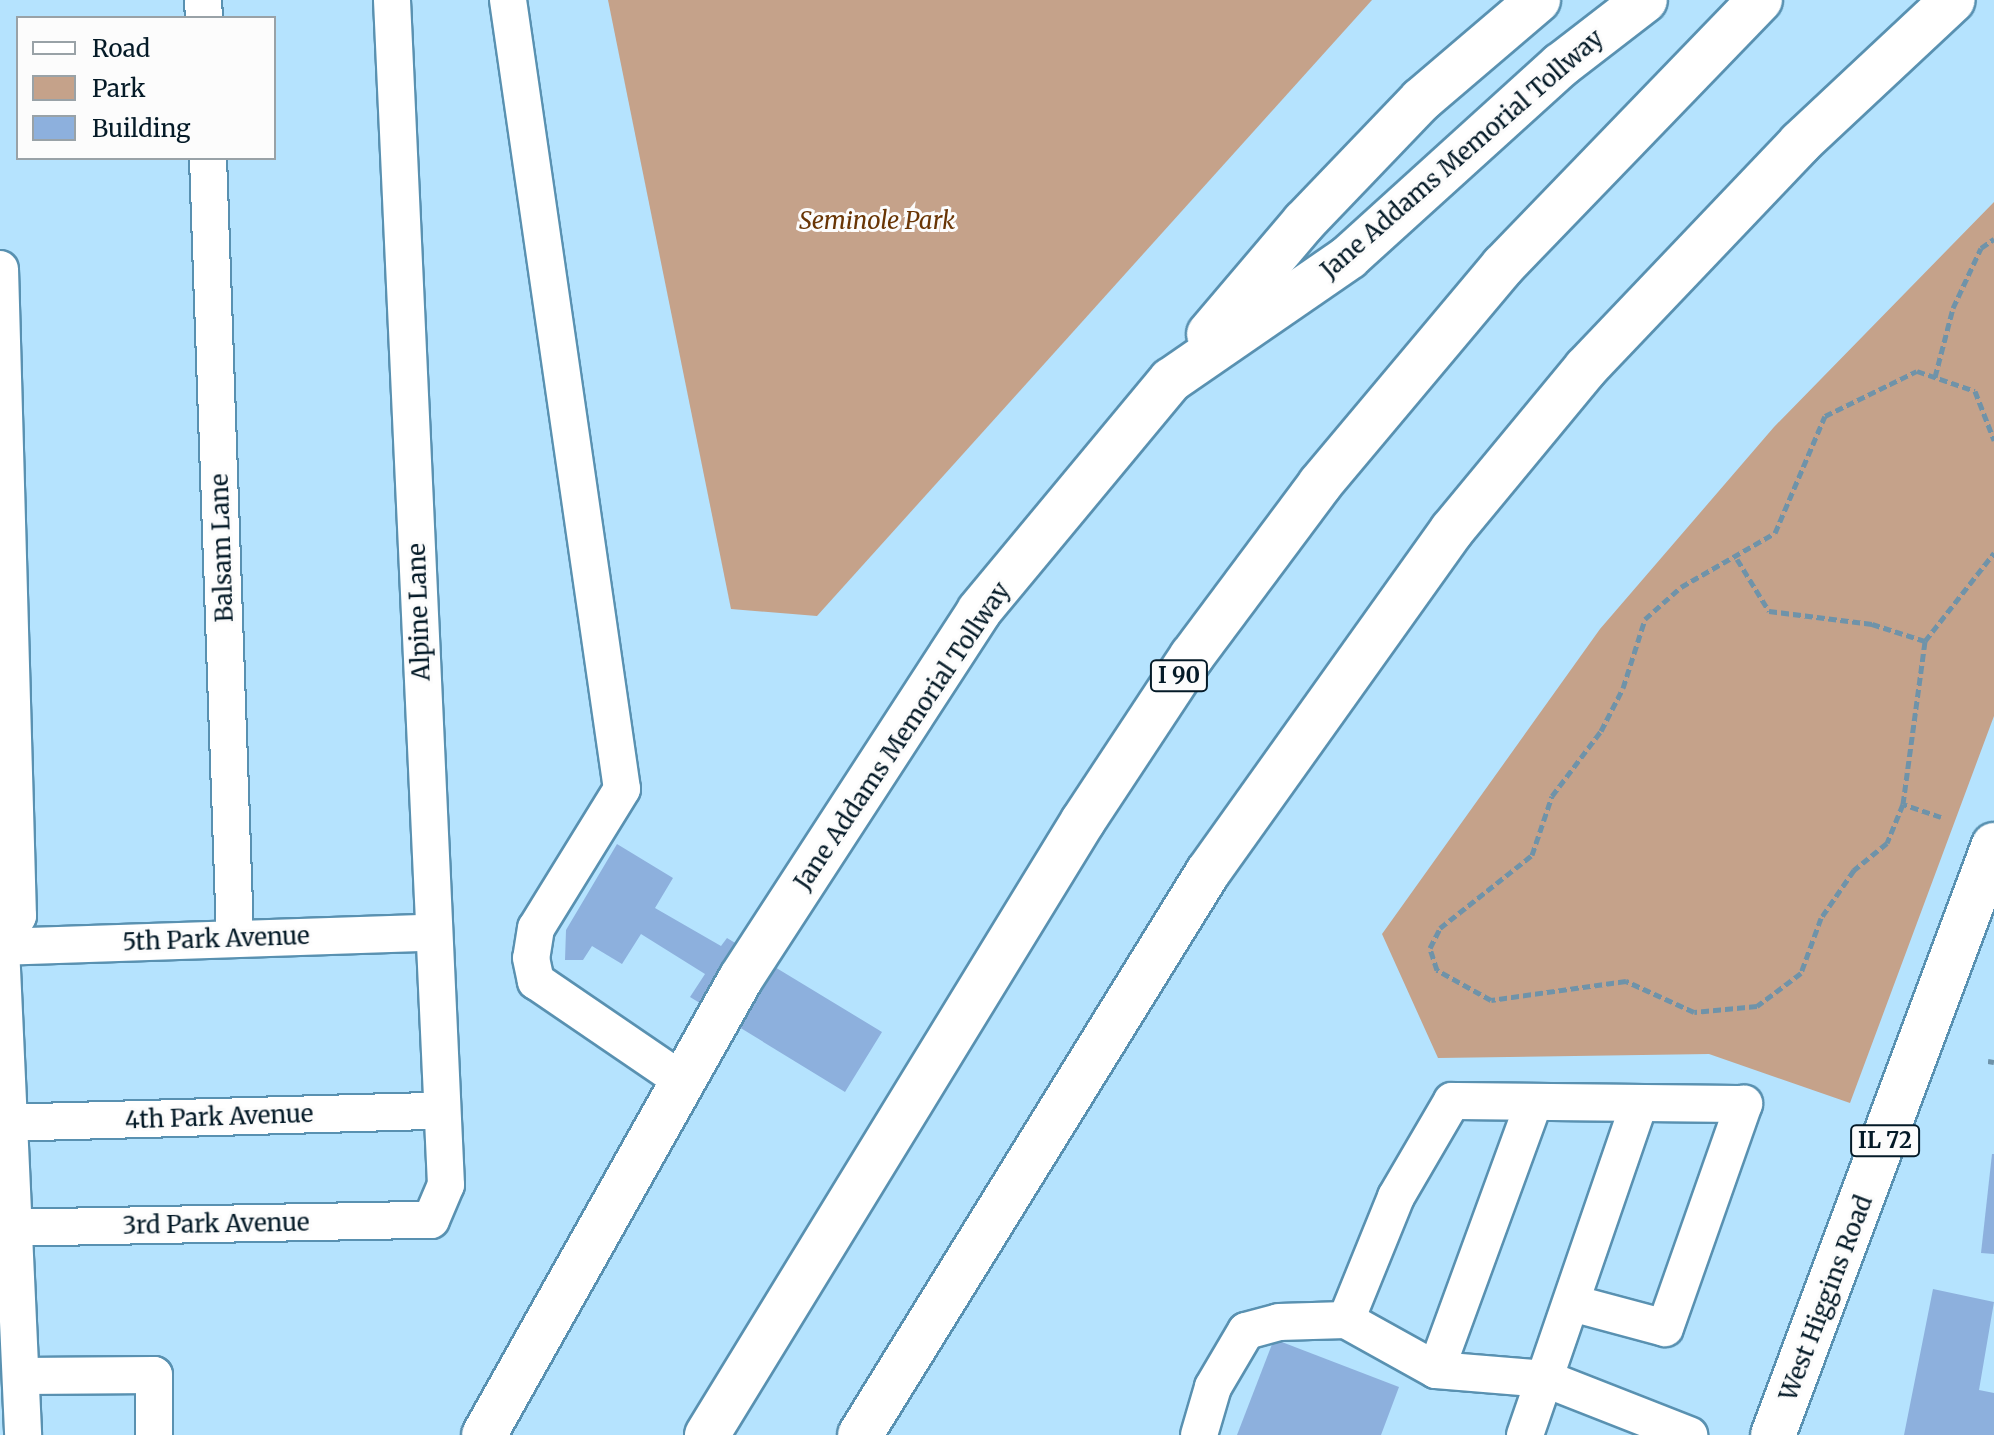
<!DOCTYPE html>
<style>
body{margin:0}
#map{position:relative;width:1994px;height:1435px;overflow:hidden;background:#b5e3fe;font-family:Merriweather,serif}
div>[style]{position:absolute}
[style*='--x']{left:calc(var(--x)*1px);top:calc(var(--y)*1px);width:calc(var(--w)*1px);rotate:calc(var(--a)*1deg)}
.green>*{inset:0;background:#c5a28a}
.building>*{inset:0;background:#8db0dd}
.path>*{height:5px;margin-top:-2.5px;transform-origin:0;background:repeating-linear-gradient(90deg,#6f93a9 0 8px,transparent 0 12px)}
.roads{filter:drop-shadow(2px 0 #5991b1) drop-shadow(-2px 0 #5991b1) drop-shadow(0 2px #5991b1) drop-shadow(0 -2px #5991b1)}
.minor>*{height:36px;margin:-18px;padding:0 18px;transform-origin:18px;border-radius:18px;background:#fff}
.major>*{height:44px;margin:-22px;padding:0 22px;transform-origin:22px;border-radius:22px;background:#fff}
.highway>*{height:44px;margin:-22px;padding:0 22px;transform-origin:22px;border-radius:22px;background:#fff}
span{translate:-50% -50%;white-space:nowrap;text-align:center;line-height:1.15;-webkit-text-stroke:6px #fcfcfc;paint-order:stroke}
.shield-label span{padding:2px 6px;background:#fcfcfc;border:2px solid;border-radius:6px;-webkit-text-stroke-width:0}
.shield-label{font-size:22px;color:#041a27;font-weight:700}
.street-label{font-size:24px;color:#041a27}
.park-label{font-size:24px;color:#693505;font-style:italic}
.legend{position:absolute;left:16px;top:16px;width:260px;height:144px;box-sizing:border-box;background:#fcfcfc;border:2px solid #99a2a7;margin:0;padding:10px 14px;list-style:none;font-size:24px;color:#041a27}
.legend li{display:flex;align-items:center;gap:16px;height:40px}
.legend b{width:40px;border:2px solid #99a2a7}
</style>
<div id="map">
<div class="green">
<i style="clip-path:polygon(608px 0,1372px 0,817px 616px,731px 609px)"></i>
<i style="clip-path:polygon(1994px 202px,1994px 716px,1850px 1103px,1709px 1054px,1438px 1058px,1382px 934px,1600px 629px,1774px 427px)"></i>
</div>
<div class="building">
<i style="clip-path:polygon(617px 844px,673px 878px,655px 908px,721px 946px,727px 938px,882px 1032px,845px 1092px,690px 997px,705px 974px,641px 934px,622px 964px,592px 946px,583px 960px,565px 960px,566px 930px)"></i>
<i style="clip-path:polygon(1992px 1154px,1994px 1154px,1994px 1254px,1981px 1253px)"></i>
<i style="clip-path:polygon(1933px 1289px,1994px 1302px,1979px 1390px,1994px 1393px,1994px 1435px,1904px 1435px)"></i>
<i style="clip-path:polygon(1274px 1339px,1399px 1387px,1381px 1435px,1237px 1435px)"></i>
</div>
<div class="path">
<i style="--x:1935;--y:377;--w:71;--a:-75.4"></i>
<i style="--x:1953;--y:308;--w:66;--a:-65"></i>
<i style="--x:1981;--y:248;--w:16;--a:-35"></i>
<i style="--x:1737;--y:559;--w:61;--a:58.4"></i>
<i style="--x:1769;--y:611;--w:104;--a:7.2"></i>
<i style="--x:1872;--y:624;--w:56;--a:17.8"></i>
<i style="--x:1903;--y:804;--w:164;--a:-82.3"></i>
<i style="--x:1925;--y:641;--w:112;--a:-51.9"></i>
<i style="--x:1941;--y:817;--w:40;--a:-161.1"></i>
<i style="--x:1903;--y:804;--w:42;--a:112.3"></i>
<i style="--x:1887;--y:843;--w:43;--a:140.7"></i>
<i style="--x:1854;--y:870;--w:58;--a:124.5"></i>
<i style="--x:1821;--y:918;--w:59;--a:110"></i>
<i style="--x:1801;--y:973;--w:55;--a:143.1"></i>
<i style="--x:1757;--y:1006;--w:63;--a:174.6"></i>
<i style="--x:1694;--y:1012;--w:75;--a:-155.5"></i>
<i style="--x:1626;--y:981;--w:136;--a:172"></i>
<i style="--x:1491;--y:1000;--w:62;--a:-150.9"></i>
<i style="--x:1437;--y:970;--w:23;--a:-108"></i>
<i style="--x:1430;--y:948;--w:22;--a:-63"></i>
<i style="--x:1440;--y:928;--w:117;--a:-38.4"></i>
<i style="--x:1532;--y:855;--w:62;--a:-71.3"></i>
<i style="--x:1552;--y:796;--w:81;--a:-53"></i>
<i style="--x:1601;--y:731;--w:48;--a:-62.9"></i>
<i style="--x:1623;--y:688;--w:72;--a:-72.3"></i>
<i style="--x:1645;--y:619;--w:48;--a:-41.6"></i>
<i style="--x:1681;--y:587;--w:108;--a:-29.9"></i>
<i style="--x:1775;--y:533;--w:127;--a:-66.9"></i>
<i style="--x:1825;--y:416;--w:102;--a:-26.1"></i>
<i style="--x:1917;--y:371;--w:61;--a:19"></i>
<i style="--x:1975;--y:391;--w:53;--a:68.8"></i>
<i style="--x:1988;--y:1061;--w:6;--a:9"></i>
</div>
<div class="roads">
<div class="minor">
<i style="--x:203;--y:0;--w:18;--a:87"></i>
<i style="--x:508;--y:0;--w:797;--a:81.78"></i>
<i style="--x:622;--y:789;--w:163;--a:121.7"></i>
<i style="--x:536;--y:928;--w:30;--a:99"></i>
<i style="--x:531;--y:958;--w:24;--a:78"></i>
<i style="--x:536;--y:981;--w:176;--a:34.3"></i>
<i style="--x:208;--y:158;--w:779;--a:88.01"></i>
<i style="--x:0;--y:269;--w:647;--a:88.41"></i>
<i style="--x:18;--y:916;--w:35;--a:119"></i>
<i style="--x:1;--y:947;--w:488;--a:87.4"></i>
<i style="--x:0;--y:947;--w:433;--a:-1.9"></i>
<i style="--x:0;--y:1123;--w:439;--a:-1.6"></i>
<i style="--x:0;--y:1228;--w:431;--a:-1.1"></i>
<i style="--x:431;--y:1220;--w:38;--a:-67"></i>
<i style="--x:446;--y:1185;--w:1186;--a:-92.61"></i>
<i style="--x:1572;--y:1303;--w:96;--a:15"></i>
<i style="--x:1665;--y:1328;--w:238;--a:-70.6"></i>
<i style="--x:1744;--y:1104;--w:292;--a:-179.4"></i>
<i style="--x:1452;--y:1101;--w:111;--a:120.3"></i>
<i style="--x:1396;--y:1197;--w:133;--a:112.1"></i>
<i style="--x:1346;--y:1320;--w:103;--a:29.1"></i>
<i style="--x:1436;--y:1370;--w:110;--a:4.7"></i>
<i style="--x:1546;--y:1379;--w:154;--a:21.4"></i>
<i style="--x:1436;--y:1370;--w:285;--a:-69.9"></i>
<i style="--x:22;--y:1376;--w:132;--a:-0.4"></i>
<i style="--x:154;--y:1375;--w:60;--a:90"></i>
<i style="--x:1199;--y:1435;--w:50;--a:-73.7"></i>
<i style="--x:1213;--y:1387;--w:65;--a:-59.5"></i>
<i style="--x:1246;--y:1331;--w:34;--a:-15"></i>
<i style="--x:1279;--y:1322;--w:67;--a:-1.7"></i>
<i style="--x:1525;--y:1435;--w:351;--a:-71"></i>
</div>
<div class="major">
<i style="--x:1773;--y:1435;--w:630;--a:-69.47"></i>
</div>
<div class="highway">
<i style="--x:1209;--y:334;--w:147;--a:-49.7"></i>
<i style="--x:1304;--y:222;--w:169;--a:-46.2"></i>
<i style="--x:1421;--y:100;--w:154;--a:-40.5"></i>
<i style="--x:484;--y:1435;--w:524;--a:-60.65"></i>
<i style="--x:741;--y:978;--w:437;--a:-57"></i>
<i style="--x:979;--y:611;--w:300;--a:-50.3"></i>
<i style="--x:1171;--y:380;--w:216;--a:-34.6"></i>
<i style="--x:1349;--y:257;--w:286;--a:-42.2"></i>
<i style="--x:1561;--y:65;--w:106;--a:-37.7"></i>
<i style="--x:707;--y:1435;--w:720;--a:-58.52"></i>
<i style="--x:1083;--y:821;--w:198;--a:-56.6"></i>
<i style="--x:1192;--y:656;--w:214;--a:-53.3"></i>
<i style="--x:1320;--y:484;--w:285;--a:-50"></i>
<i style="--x:1503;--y:266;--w:370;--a:-46"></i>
<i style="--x:860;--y:1435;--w:662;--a:-58.28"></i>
<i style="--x:1208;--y:872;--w:420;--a:-54.5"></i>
<i style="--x:1452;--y:530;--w:210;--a:-50.4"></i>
<i style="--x:1586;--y:368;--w:311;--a:-46.4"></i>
<i style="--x:1800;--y:143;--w:209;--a:-43.1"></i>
</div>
</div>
<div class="shield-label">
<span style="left:1179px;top:676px">I 90</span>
<span style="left:1885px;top:1141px">IL 72</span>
</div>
<div class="street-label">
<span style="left:1462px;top:154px;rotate:-41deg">Jane Addams Memorial Tollway</span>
<span style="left:222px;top:548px;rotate:-92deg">Balsam Lane</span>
<span style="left:419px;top:612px;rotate:-92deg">Alpine Lane</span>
<span style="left:902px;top:736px;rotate:-56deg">Jane Addams Memorial Tollway</span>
<span style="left:216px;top:939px;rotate:-2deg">5th Park Avenue</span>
<span style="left:219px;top:1117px;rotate:-2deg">4th Park Avenue</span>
<span style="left:216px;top:1224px;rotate:-1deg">3rd Park Avenue</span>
<span style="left:1826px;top:1298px;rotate:-69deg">West Higgins Road</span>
</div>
<div class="park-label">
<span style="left:877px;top:221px">Seminole Park</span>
</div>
<ul class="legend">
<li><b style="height:10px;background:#fff"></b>Road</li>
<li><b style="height:22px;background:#c5a28a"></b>Park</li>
<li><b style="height:22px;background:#8db0dd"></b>Building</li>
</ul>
</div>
